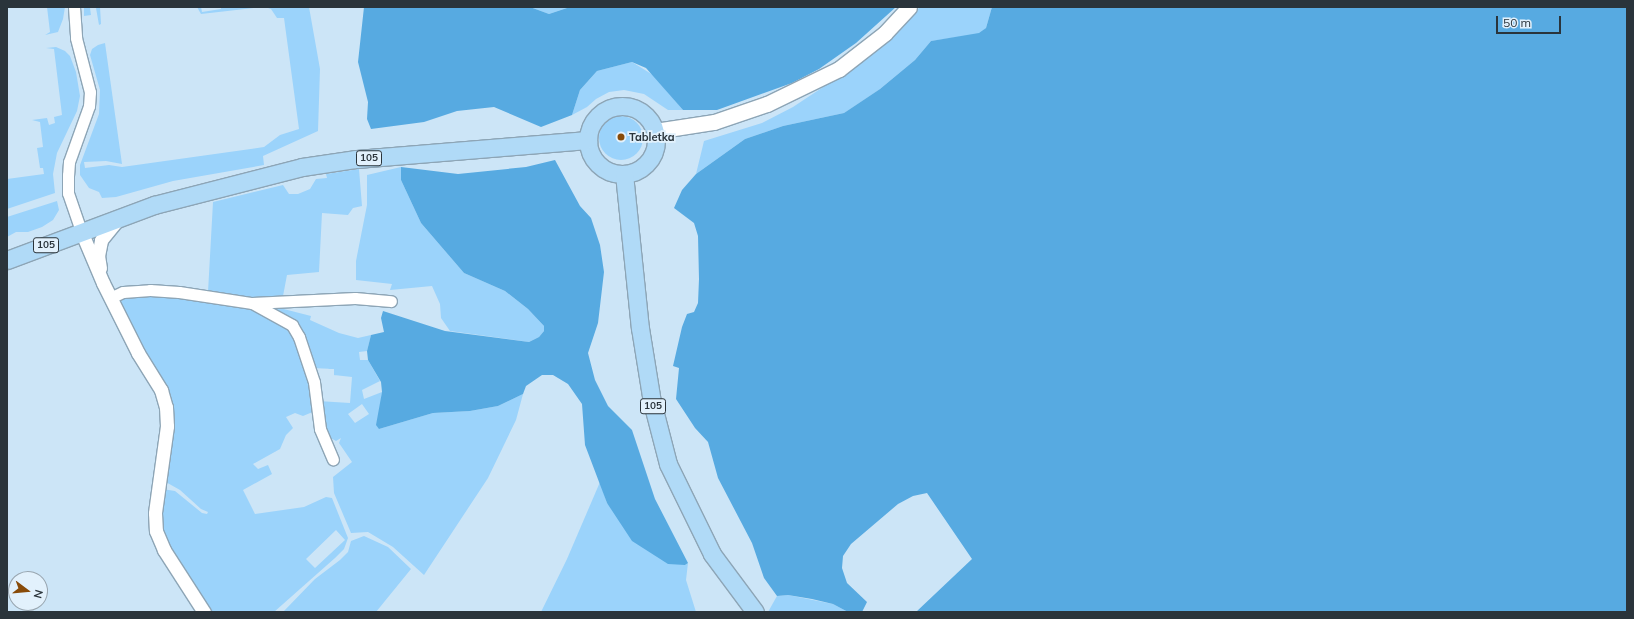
<!DOCTYPE html>
<style>
body{margin:0}
#map{position:relative;width:1634px;height:619px;overflow:hidden;background:#cce5f7;font-family:Mulish,sans-serif}
div>[style]{position:absolute}
[style*='--x']{left:calc(var(--x)*1px);top:calc(var(--y)*1px);width:calc(var(--w)*1px);rotate:calc(var(--a)*1deg)}
.green>*{inset:0;background:#9bd3fb}
.round{border-radius:50%}
.forest>*{inset:0;background:#57aae1}
.roads{filter:drop-shadow(1px 0 #8da5b6) drop-shadow(-1px 0 #8da5b6) drop-shadow(0 1px #8da5b6) drop-shadow(0 -1px #8da5b6)}
.minor>*{height:11px;margin:-5.5px;padding:0 5.5px;transform-origin:5.5px;border-radius:5.5px;background:#fff}
.tertiary>*{height:13px;margin:-6.5px;padding:0 6.5px;transform-origin:6.5px;border-radius:6.5px;background:#fff}
.secondary>*{height:15px;margin:-7.5px;padding:0 7.5px;transform-origin:7.5px;border-radius:7.5px;background:#fff}
.primary>*{height:17px;margin:-8.5px;padding:0 8.5px;transform-origin:8.5px;border-radius:8.5px;background:#b0daf7}
.primary>.ring{margin:-8.5px;padding:0;box-sizing:content-box;background:none;border:17px solid #b0daf7;border-radius:50%}
.dots>*{width:11px;height:11px;translate:-50% -50%;box-sizing:border-box;border:2px solid #e2f1fc;border-radius:50%}
span{translate:-50% -50%;white-space:nowrap;text-align:center;line-height:1.15;-webkit-text-stroke:3.5px #e2f1fc;paint-order:stroke}
.shield-label span{padding:1px 3px;background:#e2f1fc;border:1px solid;border-radius:3px;-webkit-text-stroke-width:0}
.shield-label{font-size:10px;color:#2a343b;font-weight:700}
.poi-label{font-size:11px;color:#2a343b;font-weight:700}
.left{translate:0 -50%;text-align:left}
.frame{position:absolute;inset:0;border:8px solid #2a343b;pointer-events:none}
.north{position:absolute;left:8px;top:571px;width:40px;height:40px;box-sizing:border-box;background:#e2f1fc;border:1px solid #98a5af;border-radius:50%;rotate:106deg;font-size:11px;font-weight:700;line-height:16px;text-align:center;color:#2a343b}
.north::after{content:'';display:block;margin:auto;width:14px;height:18px;background:#884b09;clip-path:polygon(50% 0,100% 100%,50% 72%,0 100%)}
.scale{position:absolute;left:1496px;top:16px;width:65px;height:18px;box-sizing:border-box;border:2px solid #2a343b;border-top:0;padding-left:5px;font-size:12px;line-height:14px;white-space:nowrap;color:#2a343b;-webkit-text-stroke:3px #e2f1fc;paint-order:stroke}
</style>
<div id="map">
<div class="green">
<i style="clip-path:polygon(47px 7px,65px 7px,63px 19px,58px 32px,45px 35px,50px 32px)"></i>
<i style="clip-path:polygon(84px 7px,100px 7px,101px 24px,99px 25px,96px 8px,90px 8px,91px 15px,84px 16px)"></i>
<i style="clip-path:polygon(197px 7px,201px 7px,202px 12px,221px 9px,221px 7px,263px 7px,201px 14px)"></i>
<i style="clip-path:polygon(265px 7px,309px 7px,320px 69px,318px 131px,263px 156px,264px 165px,173px 181px,116px 197px,102px 198px,99px 192px,89px 188px,80px 175px,80px 165px,99px 114px,100px 90px,90px 55px,92px 49px,98px 45px,105px 43px,122px 164px,106px 161px,84px 162px,85px 168px,109px 165px,122px 167px,264px 147px,280px 135px,299px 129px,284px 18px,277px 18px,271px 9px)"></i>
<i style="clip-path:polygon(530px 7px,570px 7px,549px 14px)"></i>
<i style="clip-path:polygon(920px 7px,992px 7px,986px 28px,979px 34px,931px 41px,915px 60px,880px 89px,844px 113px,783px 126px,745px 139px,696px 174px,704px 141px,762px 123px,793px 107px,870px 56px)"></i>
<i style="clip-path:polygon(56px 47px,65px 51px,70px 56px,76px 72px,80px 96px,77px 111px,57px 153px,53px 174px,55px 193px,7px 209px,7px 179px,44px 174px,43px 168px,40px 168px,37px 148px,43px 147px,40px 122px,32px 120px,47px 118px,49px 125px,55px 123px,54px 117px,62px 115px,54px 49px,46px 48px)"></i>
<i style="clip-path:polygon(632px 62px,653px 75px,683px 110px,668px 110px,644px 94px,624px 90px,609px 92px,596px 99px,587px 107px,572px 115px,580px 90px,597px 71px)"></i>
<i class="round" style="left:599px;top:116px;width:44px;height:44px"></i>
<i style="clip-path:polygon(401px 167px,401px 180px,421px 223px,464px 273px,505px 291px,528px 309px,544px 326px,544px 331px,539px 337px,529px 342px,450px 331px,441px 318px,440px 304px,432px 286px,390px 290px,392px 284px,356px 280px,356px 261px,367px 205px,367px 175px)"></i>
<i style="clip-path:polygon(359px 169px,362px 206px,353px 208px,348px 215px,322px 213px,319px 272px,287px 275px,283px 296px,275px 298px,263px 300px,208px 292px,213px 202px,283px 185px,289px 194px,298px 194px,310px 189px,316px 179px,327px 178px,326px 174px)"></i>
<i style="clip-path:polygon(57px 201px,59px 210px,53px 220px,42px 227px,28px 232px,16px 232px,7px 237px,7px 217px)"></i>
<i style="clip-path:polygon(evenodd,155px 293px,244px 303px,292px 329px,307px 364px,315px 411px,303px 416px,295px 413px,286px 417px,293px 428px,286px 435px,280px 449px,253px 464px,258px 469px,268px 465px,272px 474px,243px 490px,255px 514px,304px 507px,326px 497px,332px 498px,348px 538px,344px 549px,335px 558px,274px 612px,209px 612px,160px 530px,162px 489px,175px 491px,202px 513px,207px 514px,208px 512px,201px 509px,180px 490px,164px 481px,162px 381px,120px 303px,126px 295px,155px 293px,336px 530px,345px 540px,315px 568px,306px 559px,336px 530px)"></i>
<i style="clip-path:polygon(evenodd,268px 305px,311px 316px,310px 320px,339px 333px,358px 338px,371px 335px,367px 351px,359px 352px,360px 360px,368px 360px,380px 381px,362px 390px,364px 399px,382px 392px,379px 429px,433px 413px,470px 411px,498px 406px,523px 394px,516px 420px,488px 478px,424px 575px,393px 547px,368px 532px,351px 533px,334px 493px,333px 477px,352px 462px,339px 443px,341px 438px,336px 441px,327px 436px,318px 401px,350px 403px,352px 377px,334px 375px,334px 369px,312px 368px,302px 335px,266px 310px,268px 305px,362px 404px,369px 414px,355px 423px,348px 414px,362px 404px)"></i>
<i style="clip-path:polygon(600px 482px,607px 503px,685px 565px,688px 563px,686px 580px,696px 612px,541px 612px,567px 559px)"></i>
<i style="clip-path:polygon(364px 536px,388px 547px,411px 569px,376px 612px,283px 612px,315px 579px,340px 560px,348px 552px,351px 541px)"></i>
<i style="clip-path:polygon(788px 595px,833px 604px,848px 612px,768px 612px,777px 596px)"></i>
</div>
<div class="forest">
<i style="clip-path:polygon(364px 7px,530px 7px,549px 14px,570px 7px,896px 7px,856px 43px,819px 69px,792px 83px,717px 110px,683px 110px,646px 68px,632px 62px,597px 71px,580px 90px,572px 115px,541px 127px,494px 107px,457px 111px,424px 122px,371px 129px,367px 119px,368px 102px,358px 62px)"></i>
<i style="clip-path:polygon(992px 7px,1627px 7px,1627px 612px,916px 612px,972px 559px,927px 493px,913px 496px,898px 504px,851px 544px,843px 556px,842px 568px,847px 583px,867px 602px,862px 612px,848px 612px,833px 604px,812px 599px,788px 595px,777px 596px,764px 578px,752px 543px,718px 478px,708px 442px,695px 428px,676px 399px,679px 368px,673px 366px,682px 327px,687px 314px,694px 312px,698px 303px,699px 279px,698px 236px,694px 223px,674px 208px,682px 190px,696px 174px,745px 139px,783px 126px,844px 113px,880px 89px,915px 60px,931px 41px,979px 33px,986px 28px)"></i>
<i style="clip-path:polygon(555px 160px,580px 206px,591px 218px,600px 245px,604px 272px,598px 323px,588px 353px,595px 380px,608px 406px,632px 430px,655px 499px,688px 563px,685px 565px,668px 564px,632px 541px,607px 503px,585px 445px,582px 404px,568px 384px,553px 375px,542px 375px,526px 386px,523px 394px,498px 406px,470px 411px,433px 413px,379px 429px,376px 425px,382px 392px,381px 382px,368px 360px,367px 351px,371px 335px,384px 332px,381px 318px,383px 311px,445px 331px,529px 342px,539px 337px,544px 331px,544px 326px,528px 309px,505px 291px,464px 273px,421px 223px,401px 180px,401px 167px,458px 174px,526px 167px)"></i>
</div>
<div class="roads">
<div class="minor">
<i style="--x:74;--y:7;--w:31;--a:86"></i>
<i style="--x:76;--y:38;--w:56;--a:75.5"></i>
<i style="--x:90;--y:92;--w:14;--a:94"></i>
<i style="--x:89;--y:106;--w:59;--a:109.7"></i>
<i style="--x:69;--y:162;--w:13;--a:94"></i>
<i style="--x:68;--y:175;--w:18;--a:90"></i>
<i style="--x:68;--y:193;--w:40;--a:71.1"></i>
<i style="--x:110;--y:298;--w:14;--a:-25"></i>
<i style="--x:123;--y:292;--w:27;--a:-4"></i>
<i style="--x:150;--y:290;--w:29;--a:4"></i>
<i style="--x:179;--y:292;--w:74;--a:8.6"></i>
<i style="--x:252;--y:303;--w:103;--a:-2.8"></i>
<i style="--x:355;--y:298;--w:36;--a:5"></i>
<i style="--x:252;--y:303;--w:46;--a:28.8"></i>
<i style="--x:292;--y:325;--w:14;--a:60"></i>
<i style="--x:299;--y:337;--w:47;--a:71.6"></i>
<i style="--x:314;--y:382;--w:47;--a:82.7"></i>
<i style="--x:320;--y:429;--w:33;--a:67"></i>
</div>
<div class="tertiary">
<i style="--x:81;--y:231;--w:56;--a:67.1"></i>
<i style="--x:103;--y:283;--w:78;--a:63.4"></i>
<i style="--x:138;--y:353;--w:44;--a:58.1"></i>
<i style="--x:161;--y:390;--w:18;--a:74"></i>
<i style="--x:166;--y:407;--w:19;--a:87"></i>
<i style="--x:167;--y:426;--w:88;--a:97.9"></i>
<i style="--x:155;--y:513;--w:18;--a:87"></i>
<i style="--x:156;--y:531;--w:21;--a:67"></i>
<i style="--x:164;--y:550;--w:74;--a:57.2"></i>
<i style="--x:100;--y:268;--w:12;--a:-99"></i>
<i style="--x:98;--y:256;--w:16;--a:-79"></i>
<i style="--x:101;--y:240;--w:26;--a:-51"></i>
</div>
<div class="secondary">
<i style="--x:655;--y:131;--w:60;--a:-8.7"></i>
<i style="--x:714;--y:122;--w:56;--a:-18.8"></i>
<i style="--x:767;--y:104;--w:80;--a:-25.9"></i>
<i style="--x:839;--y:69;--w:58;--a:-38"></i>
<i style="--x:885;--y:33;--w:35;--a:-47"></i>
</div>
<div class="primary">
<i class="ring" style="left:588px;top:106px;width:51px;height:51px"></i>
<i style="--x:624;--y:174;--w:155;--a:84.1"></i>
<i style="--x:640;--y:328;--w:75;--a:80.8"></i>
<i style="--x:652;--y:402;--w:64;--a:75.5"></i>
<i style="--x:668;--y:464;--w:100;--a:63.9"></i>
<i style="--x:712;--y:554;--w:72;--a:53.4"></i>
<i style="--x:7;--y:260;--w:157;--a:-20.5"></i>
<i style="--x:154;--y:205;--w:153;--a:-14.4"></i>
<i style="--x:302;--y:167;--w:55;--a:-8.4"></i>
<i style="--x:356;--y:159;--w:233;--a:-4.7"></i>
</div>
</div>
<div class="dots">
<i style="left:621px;top:137px;background:#884b09"></i>
</div>
<div class="shield-label">
<span style="left:369px;top:158px">105</span>
<span style="left:46px;top:245px">105</span>
<span style="left:653px;top:406px">105</span>
</div>
<div class="poi-label">
<span class="left" style="left:629px;top:137px">Tabletka</span>
</div>
<div class="frame"></div>
<div class="north">N</div>
<div class="scale">50 m</div>
</div>
